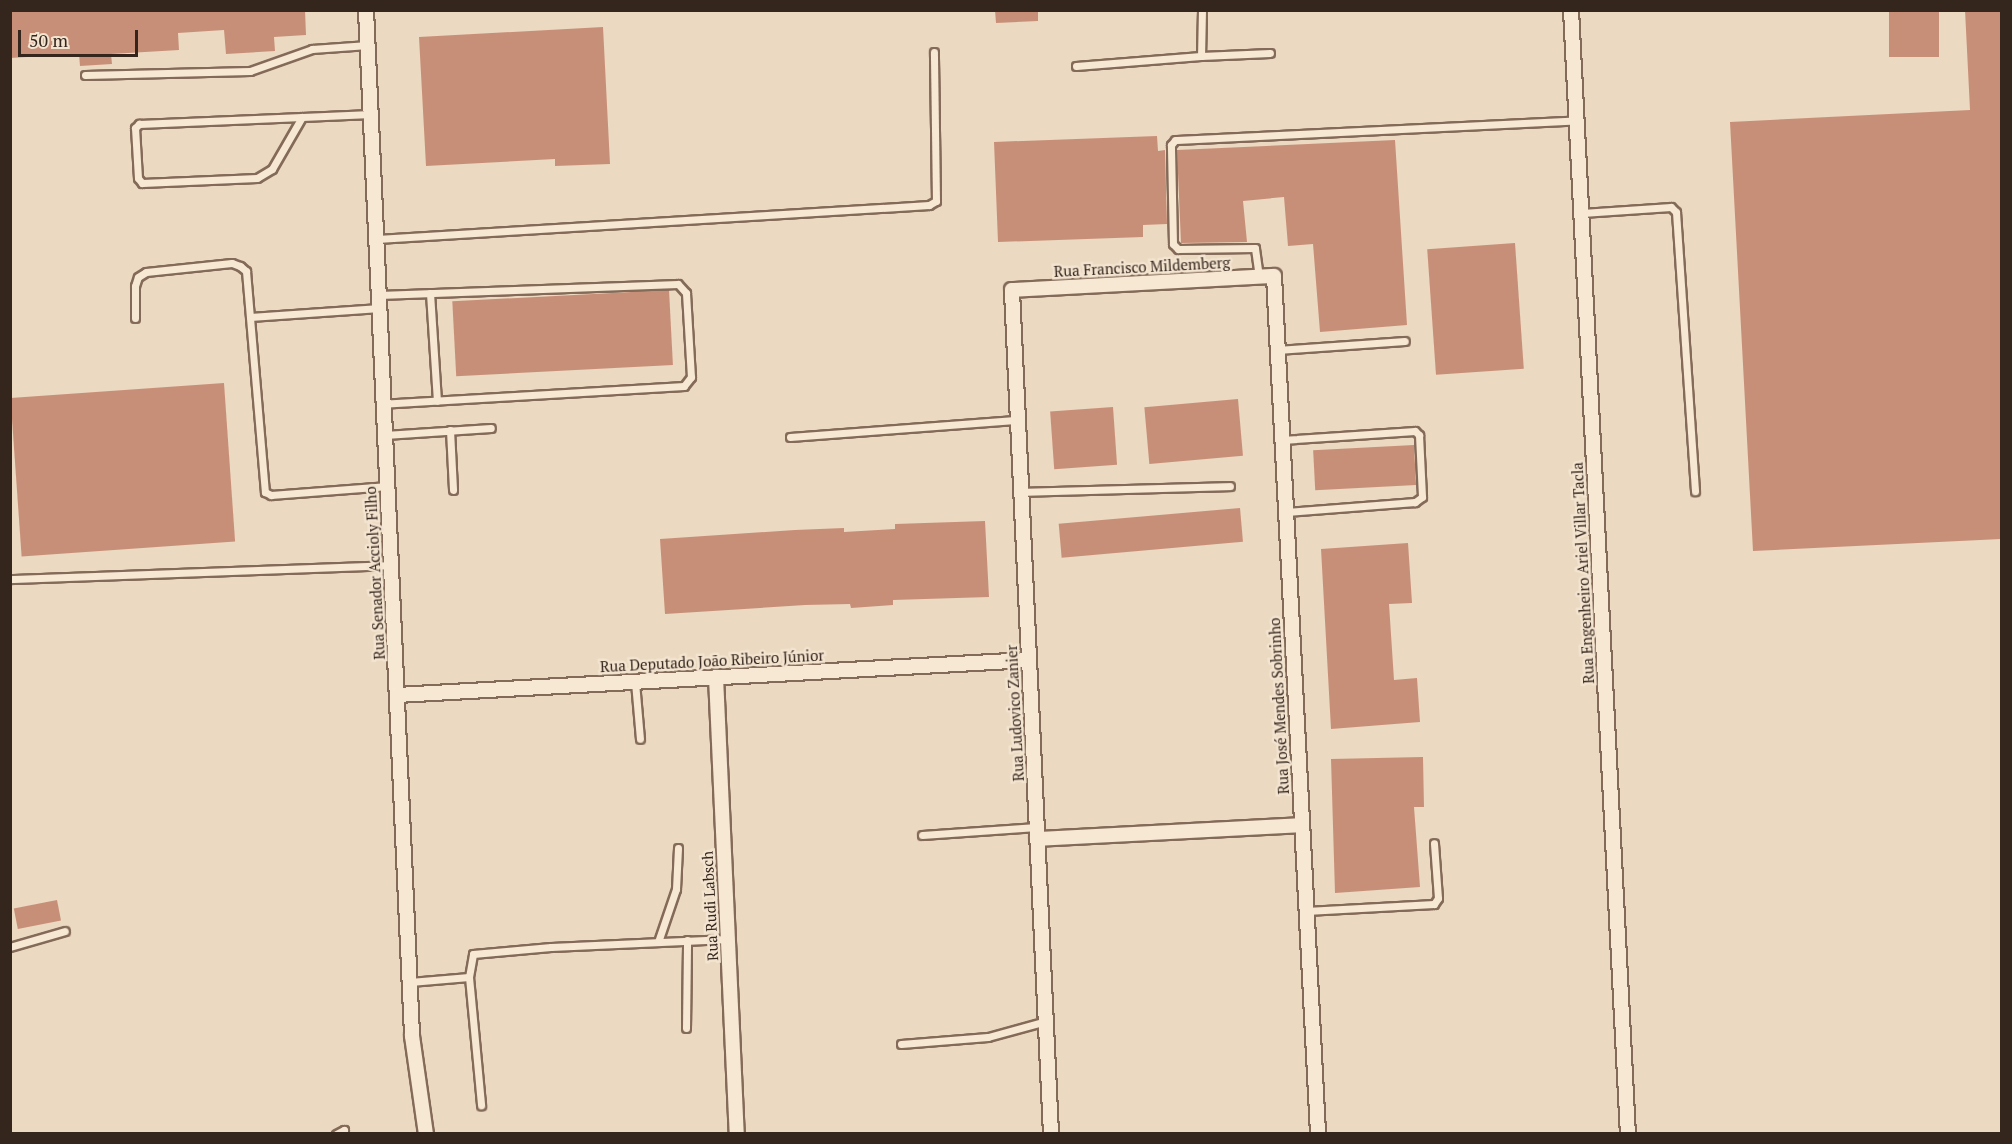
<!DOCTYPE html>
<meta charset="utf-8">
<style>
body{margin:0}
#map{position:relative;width:2012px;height:1144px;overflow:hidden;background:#ebd9c1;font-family:"PT Serif",serif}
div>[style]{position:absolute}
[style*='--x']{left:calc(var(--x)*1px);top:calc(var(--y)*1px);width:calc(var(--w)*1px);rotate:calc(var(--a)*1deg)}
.building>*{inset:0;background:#c88f78;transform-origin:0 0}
.roads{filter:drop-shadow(2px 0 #846a59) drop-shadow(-2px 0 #846a59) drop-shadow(0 2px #846a59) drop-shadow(0 -2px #846a59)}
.lane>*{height:7px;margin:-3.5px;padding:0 3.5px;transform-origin:3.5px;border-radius:3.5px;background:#f7e8d3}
.street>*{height:14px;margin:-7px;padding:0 7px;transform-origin:7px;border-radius:7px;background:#f7e8d3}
span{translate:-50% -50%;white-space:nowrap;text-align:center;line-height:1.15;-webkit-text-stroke:5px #f3e4d0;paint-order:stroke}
.street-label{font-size:15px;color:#34251d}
.frame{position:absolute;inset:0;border:12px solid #34251d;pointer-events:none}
.scale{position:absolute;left:18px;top:30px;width:120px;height:27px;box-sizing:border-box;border:3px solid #34251d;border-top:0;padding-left:8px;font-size:18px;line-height:21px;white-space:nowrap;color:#34251d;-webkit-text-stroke:4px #f3e4d0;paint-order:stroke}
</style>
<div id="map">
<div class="building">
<i style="clip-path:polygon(10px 10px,305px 10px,306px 35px,274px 37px,275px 51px,226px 54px,224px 30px,178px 33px,179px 50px,111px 54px,112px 64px,80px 66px,79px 54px,10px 58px)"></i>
<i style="clip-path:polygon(995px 10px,1038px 10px,1038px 21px,996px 23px)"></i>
<i style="left:1889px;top:10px;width:50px;height:47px"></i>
<i style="clip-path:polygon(1965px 10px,2001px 10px,2001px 539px,1753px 551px,1730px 122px,1970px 110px)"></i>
<i style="clip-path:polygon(603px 27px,610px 164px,555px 166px,555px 159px,426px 166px,419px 37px)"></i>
<i style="clip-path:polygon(1157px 136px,1158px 151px,1165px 150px,1167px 224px,1143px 225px,1143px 237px,998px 242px,994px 142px)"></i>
<i style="clip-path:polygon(1395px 140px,1407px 325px,1320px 332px,1313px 244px,1288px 246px,1284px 197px,1243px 201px,1247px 242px,1181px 243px,1177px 150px)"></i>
<i style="left:1515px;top:243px;width:126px;height:88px;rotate:86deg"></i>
<i style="left:669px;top:290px;width:75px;height:217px;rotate:87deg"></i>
<i style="left:224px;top:383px;width:159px;height:214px;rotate:86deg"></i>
<i style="left:1238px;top:399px;width:57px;height:94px;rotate:85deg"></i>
<i style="left:1113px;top:407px;width:58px;height:63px;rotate:86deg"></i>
<i style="left:1414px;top:445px;width:40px;height:101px;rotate:87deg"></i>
<i style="left:1240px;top:508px;width:34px;height:182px;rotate:85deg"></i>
<i style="clip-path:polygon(985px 521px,989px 597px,893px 600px,893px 605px,851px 608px,850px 604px,805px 605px,665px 614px,660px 539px,795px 530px,844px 528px,844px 532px,895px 529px,895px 524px)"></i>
<i style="clip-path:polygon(1408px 543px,1412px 603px,1389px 604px,1394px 680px,1417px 678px,1420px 722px,1331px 729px,1321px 549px)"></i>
<i style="clip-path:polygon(1423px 757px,1424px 807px,1414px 807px,1420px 887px,1335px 893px,1331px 759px)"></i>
<i style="left:57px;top:900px;width:21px;height:44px;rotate:79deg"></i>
</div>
<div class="roads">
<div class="lane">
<i style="--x:1202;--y:10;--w:46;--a:91.2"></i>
<i style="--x:1201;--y:56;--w:69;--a:-2.5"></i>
<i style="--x:1076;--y:66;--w:125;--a:-4.6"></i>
<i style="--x:85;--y:75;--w:165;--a:-1.4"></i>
<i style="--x:250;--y:71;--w:66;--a:-19.5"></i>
<i style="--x:312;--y:49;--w:56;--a:-4.1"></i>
<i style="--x:302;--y:117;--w:60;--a:120"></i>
<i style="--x:272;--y:169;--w:17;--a:149"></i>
<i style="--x:257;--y:178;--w:115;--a:177.5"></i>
<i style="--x:142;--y:183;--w:6;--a:-129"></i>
<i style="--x:138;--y:178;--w:50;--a:-93.4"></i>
<i style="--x:135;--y:128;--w:6;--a:-45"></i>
<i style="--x:139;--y:124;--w:163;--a:-2.5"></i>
<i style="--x:302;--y:117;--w:69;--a:-2.5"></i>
<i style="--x:1582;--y:213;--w:89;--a:-3.9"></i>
<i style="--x:1671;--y:207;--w:7;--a:45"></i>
<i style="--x:1676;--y:212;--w:280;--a:86.1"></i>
<i style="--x:377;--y:239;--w:553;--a:-3.52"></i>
<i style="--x:929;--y:205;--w:8;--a:-30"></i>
<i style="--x:936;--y:201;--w:149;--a:-90.8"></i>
<i style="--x:1259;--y:277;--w:29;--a:-98"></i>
<i style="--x:1255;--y:248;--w:77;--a:179.3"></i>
<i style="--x:1178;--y:249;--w:7;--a:-135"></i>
<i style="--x:1173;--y:244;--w:99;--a:-91.2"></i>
<i style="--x:1171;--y:145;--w:6;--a:-51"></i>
<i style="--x:1175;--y:140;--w:402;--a:-2.8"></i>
<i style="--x:430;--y:293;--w:108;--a:86.3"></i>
<i style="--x:379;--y:295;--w:299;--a:-2.1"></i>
<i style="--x:678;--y:284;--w:12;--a:48"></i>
<i style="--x:686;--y:293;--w:84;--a:86.6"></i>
<i style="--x:691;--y:377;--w:11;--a:128"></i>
<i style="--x:684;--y:386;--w:301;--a:176.6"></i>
<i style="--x:250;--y:317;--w:130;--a:-4"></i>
<i style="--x:135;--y:318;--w:32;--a:-90"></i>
<i style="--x:135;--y:286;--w:9;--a:-72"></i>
<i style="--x:138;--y:277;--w:9;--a:-32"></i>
<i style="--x:146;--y:272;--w:86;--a:-6"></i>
<i style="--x:232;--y:263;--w:9;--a:21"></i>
<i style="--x:240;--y:266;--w:8;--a:40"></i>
<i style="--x:246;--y:271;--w:222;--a:85.1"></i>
<i style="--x:265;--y:492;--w:7;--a:27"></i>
<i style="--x:271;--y:495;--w:117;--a:-4.4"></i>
<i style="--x:1277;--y:350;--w:128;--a:-4"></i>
<i style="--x:450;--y:430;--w:60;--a:87.1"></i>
<i style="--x:385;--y:435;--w:106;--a:-3.8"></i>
<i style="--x:790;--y:437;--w:229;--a:-4.3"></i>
<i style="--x:1282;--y:440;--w:133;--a:-3.9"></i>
<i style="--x:1415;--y:431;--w:6;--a:45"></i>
<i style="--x:1419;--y:435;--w:62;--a:87.2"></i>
<i style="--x:1422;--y:497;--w:9;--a:144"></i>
<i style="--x:1415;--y:502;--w:129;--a:175.6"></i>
<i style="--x:1021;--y:492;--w:209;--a:-1.6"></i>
<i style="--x:10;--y:579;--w:381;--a:-2.1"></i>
<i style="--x:635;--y:682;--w:57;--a:85"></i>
<i style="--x:922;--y:835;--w:115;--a:-4"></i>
<i style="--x:1306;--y:911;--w:128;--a:-3.1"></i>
<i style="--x:1434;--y:904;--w:7;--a:-56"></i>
<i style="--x:1438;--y:898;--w:55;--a:-94.2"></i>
<i style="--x:658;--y:942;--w:56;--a:-71.2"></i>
<i style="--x:676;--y:889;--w:41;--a:-87.2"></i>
<i style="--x:10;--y:947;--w:57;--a:-16.2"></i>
<i style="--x:469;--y:977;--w:23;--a:-80"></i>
<i style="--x:473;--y:954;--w:78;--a:-5.1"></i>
<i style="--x:551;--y:947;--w:177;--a:-2.6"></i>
<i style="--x:410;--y:982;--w:59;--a:-4.8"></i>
<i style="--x:469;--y:977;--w:129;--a:84.6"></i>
<i style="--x:686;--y:1028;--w:88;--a:-89.3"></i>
<i style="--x:901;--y:1044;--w:87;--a:-4.6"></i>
<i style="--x:988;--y:1037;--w:60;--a:-15.4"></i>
<i style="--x:336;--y:1134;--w:9;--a:-27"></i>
<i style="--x:344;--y:1130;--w:4;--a:90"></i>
</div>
<div class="street">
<i style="--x:366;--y:10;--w:1027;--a:87.43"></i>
<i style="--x:412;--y:1036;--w:99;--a:81.9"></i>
<i style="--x:1571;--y:10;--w:1125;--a:87.1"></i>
<i style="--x:716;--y:677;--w:457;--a:87.4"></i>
<i style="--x:397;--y:695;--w:633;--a:-3.17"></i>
<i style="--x:1037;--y:839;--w:265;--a:-3"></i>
<i style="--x:1051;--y:1134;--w:845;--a:-92.65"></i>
<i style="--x:1012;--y:290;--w:262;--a:-3.1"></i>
<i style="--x:1274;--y:276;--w:859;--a:87.06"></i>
</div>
</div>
<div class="street-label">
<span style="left:1142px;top:267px;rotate:-3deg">Rua Francisco Mildemberg</span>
<span style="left:375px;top:573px;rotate:-93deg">Rua Senador Accioly Filho</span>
<span style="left:1583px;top:573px;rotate:-93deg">Rua Engenheiro Ariel Villar Tacla</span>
<span style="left:712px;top:661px;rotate:-3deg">Rua Deputado João Ribeiro Júnior</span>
<span style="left:1279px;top:706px;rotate:-93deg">Rua José Mendes Sobrinho</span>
<span style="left:1015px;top:713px;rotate:-93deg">Rua Ludovico Zanier</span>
<span style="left:710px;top:906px;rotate:-93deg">Rua Rudi Labsch</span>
</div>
<div class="frame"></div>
<div class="scale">50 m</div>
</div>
